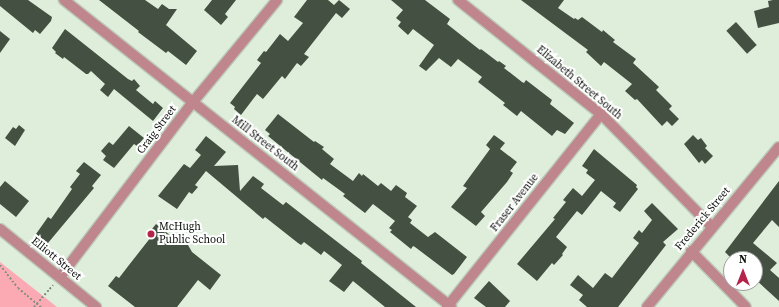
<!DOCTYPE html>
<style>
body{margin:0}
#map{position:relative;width:779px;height:307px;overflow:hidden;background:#deeedb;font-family:"Source Serif 4",serif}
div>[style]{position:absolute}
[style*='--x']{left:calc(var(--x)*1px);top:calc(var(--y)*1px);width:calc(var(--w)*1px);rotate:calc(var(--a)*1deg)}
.green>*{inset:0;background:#fbaab4}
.building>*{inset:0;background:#445142;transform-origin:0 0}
.path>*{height:2px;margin-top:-1px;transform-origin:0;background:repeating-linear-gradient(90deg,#859083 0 2px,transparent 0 4px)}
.roads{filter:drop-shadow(1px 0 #bccab9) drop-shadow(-1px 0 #bccab9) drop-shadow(0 1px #bccab9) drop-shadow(0 -1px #bccab9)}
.minor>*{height:10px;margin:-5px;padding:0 5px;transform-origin:5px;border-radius:5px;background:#c0868d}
.dots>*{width:11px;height:11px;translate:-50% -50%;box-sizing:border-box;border:2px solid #fff;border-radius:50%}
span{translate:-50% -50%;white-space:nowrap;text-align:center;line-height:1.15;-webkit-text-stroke:4px #fff;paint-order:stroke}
.street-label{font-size:11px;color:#0a0f09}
.poi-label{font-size:11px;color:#0a0f09}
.left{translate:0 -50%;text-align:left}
.north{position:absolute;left:723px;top:251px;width:40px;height:40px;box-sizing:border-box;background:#fff;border:1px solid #9d9f9d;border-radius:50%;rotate:0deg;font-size:11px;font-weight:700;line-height:16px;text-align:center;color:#0a0f09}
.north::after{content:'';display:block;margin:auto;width:14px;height:18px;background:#b4234a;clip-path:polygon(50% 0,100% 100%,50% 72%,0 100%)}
</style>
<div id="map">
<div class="green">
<i style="clip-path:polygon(0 262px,57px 307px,0 307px)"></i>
</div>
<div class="building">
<i style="clip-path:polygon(0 0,28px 0,52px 17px,51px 21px,40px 34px,35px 30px,33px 33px,0 6px)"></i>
<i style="clip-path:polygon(99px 0,145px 0,158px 9px,162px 4px,169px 9px,177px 9px,166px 25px,197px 51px,186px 65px,168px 51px,166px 53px,138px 32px,139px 31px)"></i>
<i style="clip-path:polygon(212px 0,236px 0,225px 14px,228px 17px,221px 25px,204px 10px)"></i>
<i style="clip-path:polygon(307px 0,328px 0,334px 5px,339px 0,350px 9px,342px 18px,336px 13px,304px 54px,309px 57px,301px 66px,297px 63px,285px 79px,282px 76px,263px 99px,257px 94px,241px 115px,234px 109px,235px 107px,230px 103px,261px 63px,257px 60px,264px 51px,266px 52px,280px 34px,288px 41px,303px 23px,294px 17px)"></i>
<i style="clip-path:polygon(391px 0,425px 0,450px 19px,447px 24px,480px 50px,481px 49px,498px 62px,499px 61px,506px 66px,504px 68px,522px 82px,524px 83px,526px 80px,552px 100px,550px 104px,574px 123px,565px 134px,557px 130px,552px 136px,521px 111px,517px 116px,503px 105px,505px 103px,478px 82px,482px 77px,458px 59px,451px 67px,439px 58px,426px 71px,419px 66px,434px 45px,413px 29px,408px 35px,398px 26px,401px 22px,396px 18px,403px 10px)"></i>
<i style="clip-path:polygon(521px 0,564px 0,558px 8px,574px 19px,575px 18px,578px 20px,582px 17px,602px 32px,603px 30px,615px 40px,613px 42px,636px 59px,633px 63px,659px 87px,656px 90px,672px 106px,669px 109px,679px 119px,672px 126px,667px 121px,662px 126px,637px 99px,635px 100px,625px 91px,632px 84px,604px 62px,601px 66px,586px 52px,588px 50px)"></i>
<i style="clip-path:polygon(773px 0,779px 0,779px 23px,758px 28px,754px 11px,769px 7px,768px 1px)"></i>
<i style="left:736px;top:22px;width:31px;height:13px;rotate:48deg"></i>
<i style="clip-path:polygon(65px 29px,128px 79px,132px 81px,134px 79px,140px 86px,136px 90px,153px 104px,155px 101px,163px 108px,153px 121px,114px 89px,108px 97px,100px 90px,105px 84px,91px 71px,88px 74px,86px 74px,64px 57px,63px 59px,55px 53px,56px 52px,52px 48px)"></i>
<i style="clip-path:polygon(0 31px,10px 39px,0 53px)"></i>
<i style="clip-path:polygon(278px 114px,314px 142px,315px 141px,324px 147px,322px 149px,334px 159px,330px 164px,353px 181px,359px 173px,362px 176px,363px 174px,378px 186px,381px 183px,391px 191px,396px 185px,407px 193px,405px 197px,417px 206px,408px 217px,412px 220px,410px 223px,428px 237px,435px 232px,467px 257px,454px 274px,452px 275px,415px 247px,413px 246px,411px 249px,390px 232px,392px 230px,389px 228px,395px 221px,373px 204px,365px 213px,343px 196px,345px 194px,323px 178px,322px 180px,268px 136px,270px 134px,265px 130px)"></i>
<i style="clip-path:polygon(19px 125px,25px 130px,15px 146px,5px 138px,13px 127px,16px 129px)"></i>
<i style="clip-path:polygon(129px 126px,144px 138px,137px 146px,134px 144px,114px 168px,103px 160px,106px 156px,101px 151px,109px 142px,113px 145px)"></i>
<i style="clip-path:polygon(494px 135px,505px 143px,500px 149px,517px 162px,510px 171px,513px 173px,507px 182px,481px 212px,485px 216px,476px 226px,451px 207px,467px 188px,463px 186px,490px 149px,486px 145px)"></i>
<i style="clip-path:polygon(693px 135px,698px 140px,701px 138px,707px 146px,705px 148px,713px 156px,705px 164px,702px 160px,699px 163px,684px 144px)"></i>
<i style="clip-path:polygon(206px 136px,226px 152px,214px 166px,238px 165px,240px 191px,253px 176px,264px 184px,261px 188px,283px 205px,286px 202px,362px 261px,361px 263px,416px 307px,385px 307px,353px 281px,344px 292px,329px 281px,342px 265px,324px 251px,321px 255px,304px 242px,301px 245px,298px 243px,265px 217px,263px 219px,206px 171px,195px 185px,198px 187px,192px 194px,189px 192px,177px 209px,158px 196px,184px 164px,190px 168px,201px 155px,195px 150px)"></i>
<i style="clip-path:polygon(594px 149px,637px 185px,636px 187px,638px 189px,620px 212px,613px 207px,616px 203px,601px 191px,582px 215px,577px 211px,556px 237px,567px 247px,562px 254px,563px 255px,554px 265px,552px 263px,537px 281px,517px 264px,555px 219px,553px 218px,566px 202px,563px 200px,573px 188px,582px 196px,595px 180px,586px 173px,588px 170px,582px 166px)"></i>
<i style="clip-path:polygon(84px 162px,101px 175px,92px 186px,94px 188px,48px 243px,36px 234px,48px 217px,51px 219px,72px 189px,70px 187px,80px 174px,76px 171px)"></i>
<i style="clip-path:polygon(5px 181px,29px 201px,16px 217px,0 204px,0 187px)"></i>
<i style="clip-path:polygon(779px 181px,779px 227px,772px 220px,753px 243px,777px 263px,770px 270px,779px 278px,779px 301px,755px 279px,755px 259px,732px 259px,725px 252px)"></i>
<i style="clip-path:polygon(652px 203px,678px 229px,663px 242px,666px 245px,618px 307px,587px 307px,579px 300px,583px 295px,570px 285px,578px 275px,593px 288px,605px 273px,612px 278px,639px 243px,633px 238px,639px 230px,642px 233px,652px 220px,644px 211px)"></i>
<i style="clip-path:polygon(156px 224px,181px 244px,188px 245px,192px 252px,221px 275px,210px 290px,198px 280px,177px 307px,135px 307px,108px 286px,116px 276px,119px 278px,129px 265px,151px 237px,148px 234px)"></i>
<i style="clip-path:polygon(489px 281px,510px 301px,505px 307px,486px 307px,474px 298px)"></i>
</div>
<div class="path">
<i style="--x:0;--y:265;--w:29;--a:52"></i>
<i style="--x:18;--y:288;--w:30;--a:40"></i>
<i style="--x:34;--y:307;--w:29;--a:-49"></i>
</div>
<div class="roads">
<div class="minor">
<i style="--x:64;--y:0;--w:494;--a:38.4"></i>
<i style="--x:458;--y:0;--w:183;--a:38.6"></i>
<i style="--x:601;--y:114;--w:158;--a:45.5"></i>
<i style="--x:0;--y:229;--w:124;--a:39.1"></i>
<i style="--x:691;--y:251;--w:78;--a:45.5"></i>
<i style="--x:60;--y:277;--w:220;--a:-52.8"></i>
<i style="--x:193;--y:102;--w:132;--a:-50.5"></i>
<i style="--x:447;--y:307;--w:247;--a:-51.4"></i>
<i style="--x:647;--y:307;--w:207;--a:-50.5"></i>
</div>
</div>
<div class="dots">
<i style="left:151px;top:234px;background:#b4234a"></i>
</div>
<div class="street-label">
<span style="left:579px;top:83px;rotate:40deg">Elizabeth Street South</span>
<span style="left:157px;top:130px;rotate:-53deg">Craig Street</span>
<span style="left:265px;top:144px;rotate:38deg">Mill Street South</span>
<span style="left:515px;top:203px;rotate:-52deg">Fraser Avenue</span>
<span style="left:703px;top:219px;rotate:-50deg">Frederick Street</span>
<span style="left:56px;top:259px;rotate:39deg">Elliott Street</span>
</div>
<div class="poi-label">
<span class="left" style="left:159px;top:234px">McHugh<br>Public School</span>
</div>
<div class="north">N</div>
</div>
